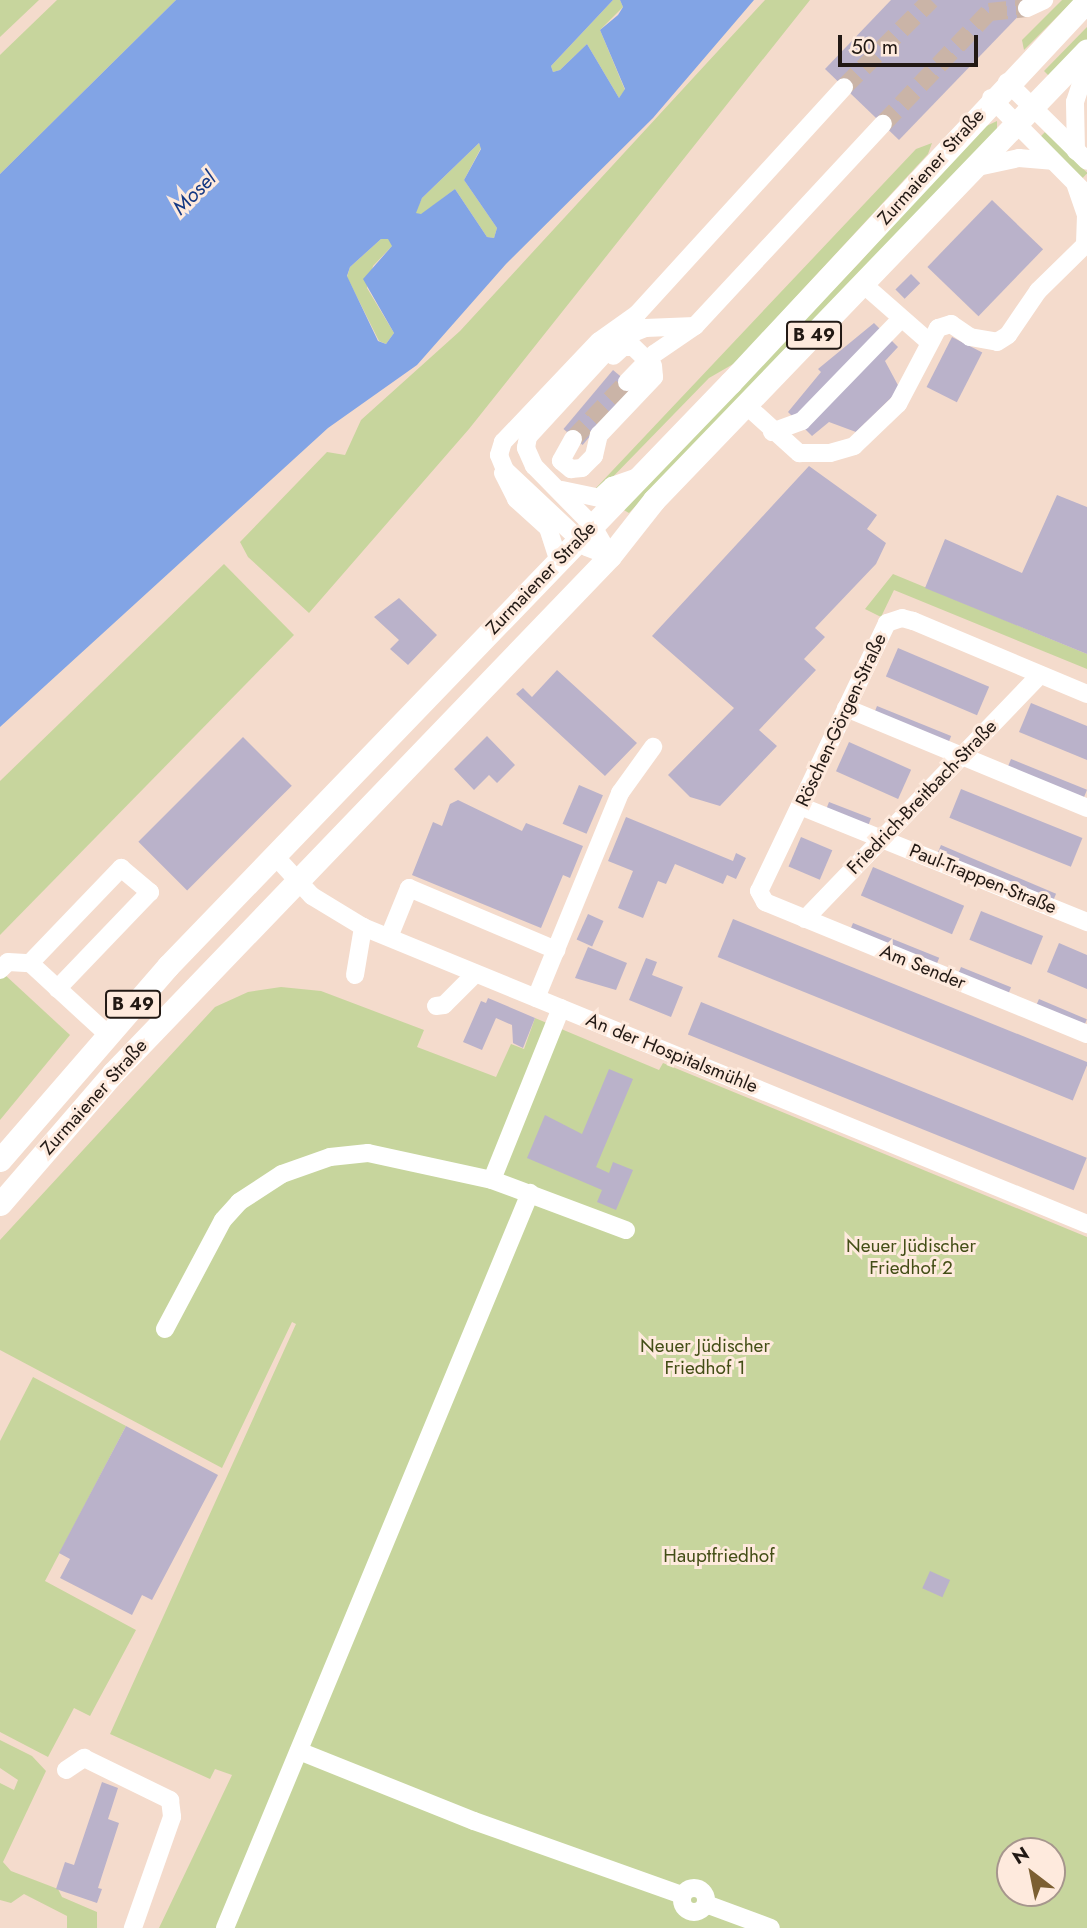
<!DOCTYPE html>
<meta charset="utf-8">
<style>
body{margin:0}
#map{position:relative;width:1087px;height:1928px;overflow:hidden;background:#f4dbcc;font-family:Jost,sans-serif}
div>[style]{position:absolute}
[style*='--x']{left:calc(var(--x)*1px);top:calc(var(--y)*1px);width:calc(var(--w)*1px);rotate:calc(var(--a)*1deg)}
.green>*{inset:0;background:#c7d59d;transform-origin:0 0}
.water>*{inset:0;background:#82a4e5}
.building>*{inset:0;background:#bab2ca;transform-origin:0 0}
.minor-tunnel>*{height:18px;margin-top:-9px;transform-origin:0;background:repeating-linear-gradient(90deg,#cab4a7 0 18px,transparent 0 27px)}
.minor>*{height:18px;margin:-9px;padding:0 9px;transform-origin:9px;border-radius:9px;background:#fff}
.minor>.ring{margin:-9px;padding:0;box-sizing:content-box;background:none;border:18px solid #fff;border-radius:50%}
.major>*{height:23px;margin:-11.5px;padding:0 11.5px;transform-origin:11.5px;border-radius:11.5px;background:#fff}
span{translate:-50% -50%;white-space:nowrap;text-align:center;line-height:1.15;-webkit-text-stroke:6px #feeadd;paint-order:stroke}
.shield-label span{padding:2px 5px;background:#feeadd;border:2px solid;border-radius:5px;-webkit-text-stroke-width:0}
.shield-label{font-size:18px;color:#221914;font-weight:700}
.street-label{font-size:19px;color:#221914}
.park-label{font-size:19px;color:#434e16}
.water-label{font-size:21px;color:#143883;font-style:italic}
.north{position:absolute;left:996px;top:1837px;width:70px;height:70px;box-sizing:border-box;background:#feeadd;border:2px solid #a6968d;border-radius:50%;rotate:328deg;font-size:19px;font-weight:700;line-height:28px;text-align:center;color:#221914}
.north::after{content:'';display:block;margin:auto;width:24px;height:32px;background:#7c5f32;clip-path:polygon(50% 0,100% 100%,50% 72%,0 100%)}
.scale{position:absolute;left:838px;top:35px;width:140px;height:32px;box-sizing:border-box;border:4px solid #221914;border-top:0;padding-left:9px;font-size:21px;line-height:24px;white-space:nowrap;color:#221914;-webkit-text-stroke:5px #feeadd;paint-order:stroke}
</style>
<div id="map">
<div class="green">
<i style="clip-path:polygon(0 0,39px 0,0 37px)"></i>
<i style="clip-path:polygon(57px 0,176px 0,0 174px,0 55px)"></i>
<i style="clip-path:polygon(613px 0,620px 0,623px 7px,600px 30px,625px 90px,619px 98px,587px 44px,560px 70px,553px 72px,551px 66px)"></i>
<i style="clip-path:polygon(765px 0,810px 0,469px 429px,309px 613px,248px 557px,240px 542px,327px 452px,345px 455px,361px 420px,460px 331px)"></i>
<i style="clip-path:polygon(1062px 0,1074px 0,1024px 50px,1022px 40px)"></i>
<i style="clip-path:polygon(1087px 27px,1087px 40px,1050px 77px,1044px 71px)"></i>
<i style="clip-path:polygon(997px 121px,997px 129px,629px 513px,622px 509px,860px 262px,980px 129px)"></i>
<i style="left:1045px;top:132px;width:59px;height:7px;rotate:44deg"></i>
<i style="clip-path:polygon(479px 143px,481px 148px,464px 180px,497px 228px,494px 238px,487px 237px,455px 189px,421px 215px,415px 213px,422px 198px)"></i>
<i style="clip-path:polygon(932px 143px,928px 154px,735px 363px,709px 378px,603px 487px,595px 489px,916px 149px)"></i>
<i style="clip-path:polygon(388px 238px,393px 245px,373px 266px,367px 288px,394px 333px,386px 344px,379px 341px,347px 277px,350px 267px,381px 239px)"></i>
<i style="clip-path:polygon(224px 564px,294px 635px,0 935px,0 781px)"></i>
<i style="clip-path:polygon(893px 574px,1087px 654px,1087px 669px,894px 590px,881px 617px,865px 609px)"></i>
<i style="clip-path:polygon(4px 974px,70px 1035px,0 1120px,0 978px)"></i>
<i style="clip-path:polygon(evenodd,281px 987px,321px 991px,424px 1030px,417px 1047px,496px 1077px,511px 1044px,524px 1049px,535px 1018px,659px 1070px,663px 1063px,1087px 1237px,1087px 1928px,159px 1928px,232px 1775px,215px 1769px,210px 1779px,110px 1734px,296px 1324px,292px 1322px,222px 1468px,0 1350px,0 1240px,215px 1007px,248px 992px,281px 987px,1010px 1851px,1052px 1851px,1052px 1893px,1010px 1893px,1010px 1851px)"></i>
<i style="clip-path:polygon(33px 1377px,126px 1426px,45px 1581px,136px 1630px,90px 1716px,74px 1708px,48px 1757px,0 1732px,0 1441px)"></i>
<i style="clip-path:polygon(0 1740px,32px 1756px,46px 1771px,3px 1862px,11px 1871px,58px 1889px,62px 1897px,97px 1912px,97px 1928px,67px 1928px,67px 1916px,24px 1894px,11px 1903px,0 1900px,0 1783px,14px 1790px,18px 1780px,0 1768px)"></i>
</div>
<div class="water">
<i style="clip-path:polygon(evenodd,176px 0,613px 0,551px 66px,553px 72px,560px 70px,587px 44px,619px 98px,625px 89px,600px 30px,618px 15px,623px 7px,620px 0,754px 0,653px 118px,506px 264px,417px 365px,328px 428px,0 727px,0 174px,176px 0,479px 143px,481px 149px,464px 180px,497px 228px,494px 238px,487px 237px,455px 189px,421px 214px,416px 213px,422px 198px,479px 143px,176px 0,381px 239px,388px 239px,392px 246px,363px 279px,394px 333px,386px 344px,378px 341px,347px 276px,350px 267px,381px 239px)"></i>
</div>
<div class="building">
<i style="clip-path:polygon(891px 0,1034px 0,899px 140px,825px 69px)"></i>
<i style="left:992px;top:200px;width:71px;height:93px;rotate:44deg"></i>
<i style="left:911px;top:274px;width:13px;height:22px;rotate:45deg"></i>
<i style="clip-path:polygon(874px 323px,898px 347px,885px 361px,900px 389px,856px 432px,829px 422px,812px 436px,788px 412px,821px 372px,818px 369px)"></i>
<i style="left:952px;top:337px;width:34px;height:56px;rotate:27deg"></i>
<i style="left:613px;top:370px;width:25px;height:77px;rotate:40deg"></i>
<i style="clip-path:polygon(809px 466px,877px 515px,867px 529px,886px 543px,876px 564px,815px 628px,825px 637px,804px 659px,816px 670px,759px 730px,777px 746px,720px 806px,690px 797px,668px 775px,734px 708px,652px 636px)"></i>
<i style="clip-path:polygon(1057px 495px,1087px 507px,1087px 654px,925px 588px,945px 539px,1022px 573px)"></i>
<i style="clip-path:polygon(399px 598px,437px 635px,408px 665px,390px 649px,399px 640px,374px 617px)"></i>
<i style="left:898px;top:648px;width:99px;height:31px;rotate:23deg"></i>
<i style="clip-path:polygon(557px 670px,637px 743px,605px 776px,516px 694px,523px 688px,532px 697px)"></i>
<i style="clip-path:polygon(1031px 703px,1087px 726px,1087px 760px,1019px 732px)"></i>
<i style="left:877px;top:706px;width:80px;height:7px;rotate:22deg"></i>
<i style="clip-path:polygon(487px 736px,515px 765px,497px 783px,489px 775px,474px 790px,454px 769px)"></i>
<i style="left:243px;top:737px;width:69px;height:148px;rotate:45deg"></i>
<i style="left:849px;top:742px;width:68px;height:32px;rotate:24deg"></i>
<i style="left:1011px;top:759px;width:82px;height:9px;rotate:22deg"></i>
<i style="left:579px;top:785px;width:26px;height:42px;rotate:23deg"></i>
<i style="left:961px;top:789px;width:131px;height:31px;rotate:22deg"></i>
<i style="clip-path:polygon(458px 800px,522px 831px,526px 823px,583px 846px,570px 878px,563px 875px,541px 928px,412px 875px,433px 822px,442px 826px,450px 804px)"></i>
<i style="left:829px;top:802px;width:45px;height:7px;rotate:21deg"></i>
<i style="clip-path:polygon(626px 817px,733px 861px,736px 853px,746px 858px,736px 879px,727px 875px,723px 884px,675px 864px,666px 884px,658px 881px,643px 918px,618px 908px,633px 871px,608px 861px)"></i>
<i style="left:801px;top:837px;width:34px;height:32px;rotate:23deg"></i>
<i style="left:941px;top:845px;width:125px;height:9px;rotate:23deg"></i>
<i style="left:873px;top:867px;width:99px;height:31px;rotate:23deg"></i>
<i style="left:981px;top:911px;width:67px;height:31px;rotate:22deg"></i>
<i style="left:588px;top:914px;width:17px;height:28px;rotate:24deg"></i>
<i style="left:733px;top:919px;width:383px;height:41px;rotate:22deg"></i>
<i style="left:853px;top:923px;width:93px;height:8px;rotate:22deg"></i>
<i style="clip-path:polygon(1059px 943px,1087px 955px,1087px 989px,1047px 972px)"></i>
<i style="clip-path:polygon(588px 947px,627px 963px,616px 990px,575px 978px)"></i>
<i style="clip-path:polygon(646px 958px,657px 962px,652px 975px,683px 987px,671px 1017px,629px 1000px)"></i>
<i style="left:961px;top:967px;width:54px;height:8px;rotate:22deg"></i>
<i style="clip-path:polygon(488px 998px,535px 1018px,523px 1048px,513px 1043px,512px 1025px,496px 1018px,482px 1050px,463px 1042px,481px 1001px,486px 1003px)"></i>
<i style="left:1039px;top:999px;width:52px;height:8px;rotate:23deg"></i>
<i style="left:701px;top:1002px;width:416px;height:35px;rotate:22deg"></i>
<i style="clip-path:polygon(609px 1069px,633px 1079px,596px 1167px,609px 1173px,613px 1162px,633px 1170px,616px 1210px,597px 1202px,602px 1190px,527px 1158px,545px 1115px,582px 1134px)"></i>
<i style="clip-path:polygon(126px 1426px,218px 1475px,152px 1600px,142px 1595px,132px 1615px,60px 1578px,70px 1559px,59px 1553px)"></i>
<i style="left:930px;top:1571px;width:22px;height:19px;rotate:24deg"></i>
<i style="clip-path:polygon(102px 1782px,118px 1788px,108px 1819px,119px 1823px,98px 1888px,102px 1889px,97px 1903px,56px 1889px,65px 1862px,74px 1865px)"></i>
</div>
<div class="minor-tunnel">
<i style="--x:844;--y:87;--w:123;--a:-45"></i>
<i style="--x:883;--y:124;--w:154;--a:-46.6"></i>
<i style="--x:989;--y:12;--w:38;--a:-6"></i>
<i style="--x:573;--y:439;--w:79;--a:-46.5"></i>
</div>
<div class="minor">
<i style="--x:1027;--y:8;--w:19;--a:-25"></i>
<i style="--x:1007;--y:82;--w:112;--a:44.6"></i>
<i style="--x:991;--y:98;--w:136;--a:45.3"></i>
<i style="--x:1076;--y:151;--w:49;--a:-91.2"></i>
<i style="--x:1075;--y:102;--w:40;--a:-72"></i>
<i style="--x:973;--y:168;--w:47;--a:-12.3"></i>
<i style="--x:1019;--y:158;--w:33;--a:5"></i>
<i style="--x:1076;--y:186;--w:31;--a:71"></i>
<i style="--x:1086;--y:215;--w:28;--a:92"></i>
<i style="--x:863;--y:284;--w:88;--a:41.3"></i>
<i style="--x:627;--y:382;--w:39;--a:-46"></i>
<i style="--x:654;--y:354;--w:50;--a:-34.3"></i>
<i style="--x:695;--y:326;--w:276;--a:-47.1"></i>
<i style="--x:746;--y:405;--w:72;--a:42.2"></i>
<i style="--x:799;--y:453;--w:31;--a:0"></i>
<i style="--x:830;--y:453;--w:25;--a:-16"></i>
<i style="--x:854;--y:446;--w:61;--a:-43.7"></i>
<i style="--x:898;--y:404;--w:86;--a:-62.2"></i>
<i style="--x:938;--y:328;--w:14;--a:-17"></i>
<i style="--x:951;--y:324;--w:23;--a:34"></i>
<i style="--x:970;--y:337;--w:27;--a:10"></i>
<i style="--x:997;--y:342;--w:13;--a:-32"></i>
<i style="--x:1008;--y:335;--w:53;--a:-55.7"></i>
<i style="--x:1038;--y:291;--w:69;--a:-44.4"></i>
<i style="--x:772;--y:432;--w:32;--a:-20"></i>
<i style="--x:802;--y:421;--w:141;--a:-45.9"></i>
<i style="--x:573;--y:439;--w:25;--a:119"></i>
<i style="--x:561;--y:461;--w:13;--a:39"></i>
<i style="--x:571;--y:469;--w:11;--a:-5"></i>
<i style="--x:582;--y:468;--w:17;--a:-45"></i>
<i style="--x:594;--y:456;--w:22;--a:-77"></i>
<i style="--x:599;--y:435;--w:80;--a:-46.5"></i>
<i style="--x:654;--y:377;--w:11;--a:-95"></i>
<i style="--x:653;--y:366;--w:28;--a:-136"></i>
<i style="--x:633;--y:347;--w:10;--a:180"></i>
<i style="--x:623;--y:347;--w:13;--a:138"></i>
<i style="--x:503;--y:473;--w:29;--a:63"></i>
<i style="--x:516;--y:499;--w:43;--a:42.2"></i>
<i style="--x:548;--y:528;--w:33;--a:72"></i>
<i style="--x:562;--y:490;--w:38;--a:12"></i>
<i style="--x:599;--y:498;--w:18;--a:-43"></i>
<i style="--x:612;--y:486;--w:28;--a:-19"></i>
<i style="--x:610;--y:556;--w:25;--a:-159"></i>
<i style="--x:587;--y:547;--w:112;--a:-136.8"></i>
<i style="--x:505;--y:470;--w:16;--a:-112"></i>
<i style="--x:499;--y:455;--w:14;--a:-73"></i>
<i style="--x:503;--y:442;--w:139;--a:-46.5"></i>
<i style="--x:599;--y:341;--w:47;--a:-35.4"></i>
<i style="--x:637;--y:314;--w:307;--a:-47.6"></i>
<i style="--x:610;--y:556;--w:36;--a:-120"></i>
<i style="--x:592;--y:525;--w:83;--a:-134.5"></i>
<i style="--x:534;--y:466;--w:20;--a:-114"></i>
<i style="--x:526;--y:448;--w:11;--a:-80"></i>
<i style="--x:528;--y:437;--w:133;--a:-47.4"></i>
<i style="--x:618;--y:339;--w:29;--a:-22"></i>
<i style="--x:645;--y:328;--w:50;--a:-2.3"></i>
<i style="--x:1087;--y:694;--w:189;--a:-157.2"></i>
<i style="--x:913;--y:621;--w:11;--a:-165"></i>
<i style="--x:902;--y:618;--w:16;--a:162"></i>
<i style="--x:887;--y:623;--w:297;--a:115.5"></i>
<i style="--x:759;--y:891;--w:13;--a:61"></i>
<i style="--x:765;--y:902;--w:348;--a:22.3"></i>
<i style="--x:846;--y:708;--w:261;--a:22.5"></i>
<i style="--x:800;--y:806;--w:310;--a:22"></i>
<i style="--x:274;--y:855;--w:56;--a:47.2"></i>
<i style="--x:312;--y:896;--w:60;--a:31.3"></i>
<i style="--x:363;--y:927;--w:783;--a:22.3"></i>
<i style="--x:805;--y:919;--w:339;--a:-46.1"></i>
<i style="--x:389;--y:937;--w:53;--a:-67.8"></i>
<i style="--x:409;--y:888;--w:160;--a:22.9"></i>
<i style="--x:30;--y:963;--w:132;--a:-46.2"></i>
<i style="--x:121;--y:868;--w:38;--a:40"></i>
<i style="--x:150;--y:892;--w:134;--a:133.8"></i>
<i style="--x:0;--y:970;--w:11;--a:-45"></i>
<i style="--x:8;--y:962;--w:22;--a:3"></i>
<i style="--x:30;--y:963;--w:103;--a:42.6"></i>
<i style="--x:355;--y:975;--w:49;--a:-80.5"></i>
<i style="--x:536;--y:998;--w:222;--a:-67.7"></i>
<i style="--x:620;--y:793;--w:57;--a:-54.3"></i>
<i style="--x:436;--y:1006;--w:8;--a:-7"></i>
<i style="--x:444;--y:1005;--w:44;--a:-45"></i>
<i style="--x:561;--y:1008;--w:185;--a:111.9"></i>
<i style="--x:492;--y:1180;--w:143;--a:20.5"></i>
<i style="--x:165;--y:1329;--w:123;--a:-62"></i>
<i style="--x:223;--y:1220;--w:24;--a:-48"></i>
<i style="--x:239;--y:1202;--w:51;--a:-33.1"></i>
<i style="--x:282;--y:1174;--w:51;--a:-19.5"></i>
<i style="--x:330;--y:1157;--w:38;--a:-6"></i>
<i style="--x:368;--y:1153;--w:127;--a:12.3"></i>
<i style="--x:299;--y:1751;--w:188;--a:21.8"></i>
<i style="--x:474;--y:1821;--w:221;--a:19.6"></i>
<i style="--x:66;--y:1770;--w:22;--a:-34"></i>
<i style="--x:84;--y:1758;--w:96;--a:26"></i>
<i style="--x:170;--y:1800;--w:17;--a:83"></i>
<i style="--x:172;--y:1817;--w:118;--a:109.4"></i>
<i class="ring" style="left:682px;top:1888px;width:6px;height:6px"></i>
<i style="--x:706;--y:1904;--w:69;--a:20.3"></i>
<i style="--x:225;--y:1928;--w:796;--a:-67.46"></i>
</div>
<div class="major">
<i style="--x:0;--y:1160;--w:257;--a:-49.1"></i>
<i style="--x:168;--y:966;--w:810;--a:-46.05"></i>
<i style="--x:730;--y:383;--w:523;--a:-46.94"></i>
<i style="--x:0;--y:1204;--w:173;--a:-49.2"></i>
<i style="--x:113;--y:1073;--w:717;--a:-46.13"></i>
<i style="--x:610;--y:556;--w:71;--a:-51.8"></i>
<i style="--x:654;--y:500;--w:624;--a:-46.1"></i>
</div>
<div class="shield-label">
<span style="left:814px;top:335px">B 49</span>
<span style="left:133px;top:1004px">B 49</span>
</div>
<div class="street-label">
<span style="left:931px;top:167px;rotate:-48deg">Zurmaiener Straße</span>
<span style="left:541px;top:578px;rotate:-46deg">Zurmaiener Straße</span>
<span style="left:841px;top:720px;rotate:-65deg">Röschen-Görgen-Straße</span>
<span style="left:922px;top:797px;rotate:-46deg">Friedrich-Breitbach-Straße</span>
<span style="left:983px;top:879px;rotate:22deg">Paul-Trappen-Straße</span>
<span style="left:923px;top:967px;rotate:22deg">Am Sender</span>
<span style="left:672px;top:1053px;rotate:22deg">An der Hospitalsmühle</span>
<span style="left:94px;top:1097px;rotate:-48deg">Zurmaiener Straße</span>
</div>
<div class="park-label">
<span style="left:911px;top:1257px">Neuer Jüdischer<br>Friedhof 2</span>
<span style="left:705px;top:1357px">Neuer Jüdischer<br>Friedhof 1</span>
<span style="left:719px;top:1556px">Hauptfriedhof</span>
</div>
<div class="water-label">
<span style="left:194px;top:193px;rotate:-45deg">Mosel</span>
</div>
<div class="north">N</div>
<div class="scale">50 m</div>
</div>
